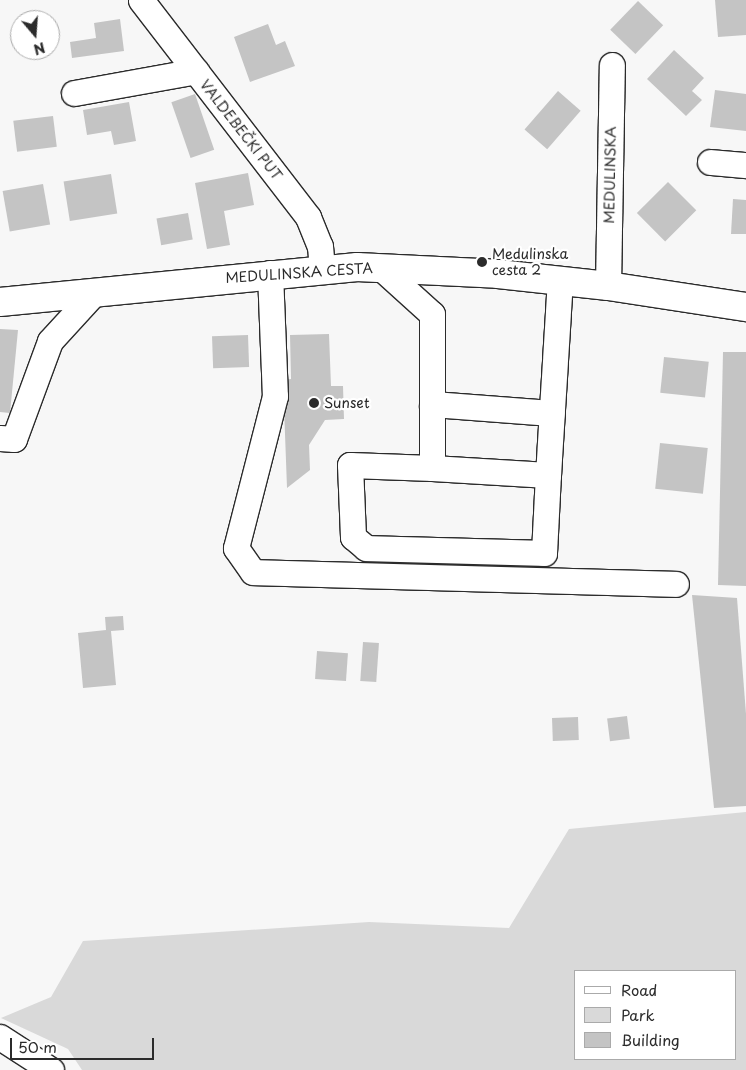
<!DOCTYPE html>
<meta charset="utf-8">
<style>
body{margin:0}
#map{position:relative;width:746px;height:1070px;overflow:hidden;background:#f7f7f7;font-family:"Playpen Sans",sans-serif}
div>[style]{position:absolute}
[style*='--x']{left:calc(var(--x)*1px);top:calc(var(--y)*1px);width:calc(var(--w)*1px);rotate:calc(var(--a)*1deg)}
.green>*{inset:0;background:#d9d9d9}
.building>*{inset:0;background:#c4c4c4;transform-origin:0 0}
.roads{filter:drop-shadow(1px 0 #2b2b2b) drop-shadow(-1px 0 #2b2b2b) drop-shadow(0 1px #2b2b2b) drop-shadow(0 -1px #2b2b2b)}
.minor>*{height:25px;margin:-12.5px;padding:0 12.5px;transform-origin:12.5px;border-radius:12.5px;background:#fff}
.major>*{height:28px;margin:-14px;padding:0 14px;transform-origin:14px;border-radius:14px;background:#fff}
.dots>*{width:14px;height:14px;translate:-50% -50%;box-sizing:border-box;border:2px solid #fff;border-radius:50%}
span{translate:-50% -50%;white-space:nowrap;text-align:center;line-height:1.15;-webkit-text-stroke:4.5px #fff;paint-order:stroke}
.street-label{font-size:14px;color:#2b2b2b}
.poi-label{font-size:14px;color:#2b2b2b}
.left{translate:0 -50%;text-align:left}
.legend{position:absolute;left:574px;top:970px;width:162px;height:90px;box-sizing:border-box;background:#fff;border:1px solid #aaa;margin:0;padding:6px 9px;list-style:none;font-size:15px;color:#2b2b2b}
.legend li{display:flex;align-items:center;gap:10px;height:25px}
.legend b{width:25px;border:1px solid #aaa}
.north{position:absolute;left:10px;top:10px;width:50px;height:50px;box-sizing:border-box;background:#fff;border:1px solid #aaa;border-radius:50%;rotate:162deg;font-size:14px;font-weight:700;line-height:20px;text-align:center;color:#2b2b2b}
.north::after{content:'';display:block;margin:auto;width:18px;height:22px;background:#2b2b2b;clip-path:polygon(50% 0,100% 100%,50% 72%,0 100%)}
.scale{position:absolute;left:10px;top:1038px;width:144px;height:22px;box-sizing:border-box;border:2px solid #2b2b2b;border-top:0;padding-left:6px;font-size:15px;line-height:18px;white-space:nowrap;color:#2b2b2b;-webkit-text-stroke:4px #fff;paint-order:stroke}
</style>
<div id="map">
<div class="green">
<i style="clip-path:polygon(evenodd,746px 812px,746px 1070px,82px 1070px,68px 1049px,1px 1018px,51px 997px,83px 941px,369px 922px,509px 928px,569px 829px,746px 812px,575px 971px,735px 971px,735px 1059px,575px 1059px,575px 971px)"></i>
</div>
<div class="building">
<i style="clip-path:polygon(715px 0,746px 0,746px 35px,718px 37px)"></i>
<i style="left:638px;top:1px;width:35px;height:40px;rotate:44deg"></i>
<i style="clip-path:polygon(120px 19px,124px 51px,72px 58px,70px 42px,96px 38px,94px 23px)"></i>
<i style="clip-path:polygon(268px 24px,276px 45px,285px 41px,295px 66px,250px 82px,234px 37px)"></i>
<i style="clip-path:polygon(674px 50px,704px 78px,692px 91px,702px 100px,686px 116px,647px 79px)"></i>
<i style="clip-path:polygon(715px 90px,746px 94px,746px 131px,710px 127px)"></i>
<i style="left:558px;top:91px;width:30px;height:51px;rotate:41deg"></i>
<i style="left:195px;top:94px;width:59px;height:25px;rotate:71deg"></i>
<i style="clip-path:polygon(129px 102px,136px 141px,114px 145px,111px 131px,87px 135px,83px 110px)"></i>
<i style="left:53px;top:116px;width:31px;height:40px;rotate:83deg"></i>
<i style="clip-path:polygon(248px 173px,254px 205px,224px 211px,230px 245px,207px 249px,195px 183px)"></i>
<i style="left:111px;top:174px;width:40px;height:48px;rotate:81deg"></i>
<i style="left:668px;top:182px;width:40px;height:44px;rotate:45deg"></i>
<i style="left:43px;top:184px;width:41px;height:41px;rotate:80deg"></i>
<i style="clip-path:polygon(733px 199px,746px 200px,746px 234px,731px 234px)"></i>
<i style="left:188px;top:213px;width:27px;height:32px;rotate:80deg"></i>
<i style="clip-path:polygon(0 329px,18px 330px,10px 413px,0 412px)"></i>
<i style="clip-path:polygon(329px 334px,331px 386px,343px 386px,344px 419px,325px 420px,309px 445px,310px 470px,287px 488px,283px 380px,291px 379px,290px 335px)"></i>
<i style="left:248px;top:335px;width:32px;height:36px;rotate:88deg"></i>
<i style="clip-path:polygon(723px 352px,746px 352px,746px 586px,718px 585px)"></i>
<i style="left:664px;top:357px;width:45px;height:36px;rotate:6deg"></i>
<i style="left:660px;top:443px;width:48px;height:46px;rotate:6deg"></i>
<i style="clip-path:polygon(692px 595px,737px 598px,746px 714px,746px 806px,714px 808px)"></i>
<i style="clip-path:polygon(123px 616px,124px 630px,111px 631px,116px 685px,83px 688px,78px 633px,106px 630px,105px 617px)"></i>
<i style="left:363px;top:642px;width:16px;height:39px;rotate:4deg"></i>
<i style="left:317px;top:651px;width:31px;height:28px;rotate:4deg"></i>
<i style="left:627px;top:716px;width:23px;height:20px;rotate:83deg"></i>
<i style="left:578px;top:717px;width:23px;height:26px;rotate:88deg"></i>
</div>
<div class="roads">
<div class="minor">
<i style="--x:141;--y:0;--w:274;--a:52.4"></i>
<i style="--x:308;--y:217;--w:31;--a:68"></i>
<i style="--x:320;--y:246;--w:23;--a:85"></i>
<i style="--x:74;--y:93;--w:124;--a:-10.2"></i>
<i style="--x:710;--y:162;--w:36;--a:5"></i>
<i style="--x:380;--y:267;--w:70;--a:42.1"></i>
<i style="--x:432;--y:314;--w:154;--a:90"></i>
<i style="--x:432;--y:468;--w:116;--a:3.5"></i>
<i style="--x:548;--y:475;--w:194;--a:-86.5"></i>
<i style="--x:270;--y:273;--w:123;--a:87.7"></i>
<i style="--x:275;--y:396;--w:157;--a:104.4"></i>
<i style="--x:236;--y:548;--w:29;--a:55"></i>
<i style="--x:253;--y:572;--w:423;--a:1.6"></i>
<i style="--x:608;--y:286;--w:221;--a:-89"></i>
<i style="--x:432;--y:404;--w:120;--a:4.3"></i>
<i style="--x:0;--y:438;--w:14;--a:4"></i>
<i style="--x:14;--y:439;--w:104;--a:-69.8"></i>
<i style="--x:50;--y:341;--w:65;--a:-47.5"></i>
<i style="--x:432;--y:468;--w:82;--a:-177.9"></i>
<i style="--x:350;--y:465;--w:72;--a:87.6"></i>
<i style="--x:353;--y:537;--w:17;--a:40"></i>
<i style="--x:366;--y:548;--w:178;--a:1.6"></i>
<i style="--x:544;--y:553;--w:78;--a:-87.1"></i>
<i style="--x:0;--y:1037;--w:61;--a:32.9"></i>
</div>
<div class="major">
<i style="--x:0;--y:302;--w:359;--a:-5.6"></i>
<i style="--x:357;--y:267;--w:141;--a:2.8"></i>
<i style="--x:498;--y:274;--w:111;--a:6.2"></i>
<i style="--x:608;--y:286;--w:140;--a:8.7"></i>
</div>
</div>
<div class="dots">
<i style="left:482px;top:262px;background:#2b2b2b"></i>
<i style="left:314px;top:403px;background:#2b2b2b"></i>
</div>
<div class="street-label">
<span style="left:241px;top:130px;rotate:52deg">VALDEBEČKI PUT</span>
<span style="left:610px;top:175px;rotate:-89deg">MEDULINSKA</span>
<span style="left:299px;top:273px;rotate:-4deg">MEDULINSKA CESTA</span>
</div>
<div class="poi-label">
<span class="left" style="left:492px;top:262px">Medulinska<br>cesta 2</span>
<span class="left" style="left:324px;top:403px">Sunset</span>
</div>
<ul class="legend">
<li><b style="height:6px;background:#fff"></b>Road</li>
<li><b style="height:14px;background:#d9d9d9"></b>Park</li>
<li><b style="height:14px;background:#c4c4c4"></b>Building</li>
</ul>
<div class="north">N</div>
<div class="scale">50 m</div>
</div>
